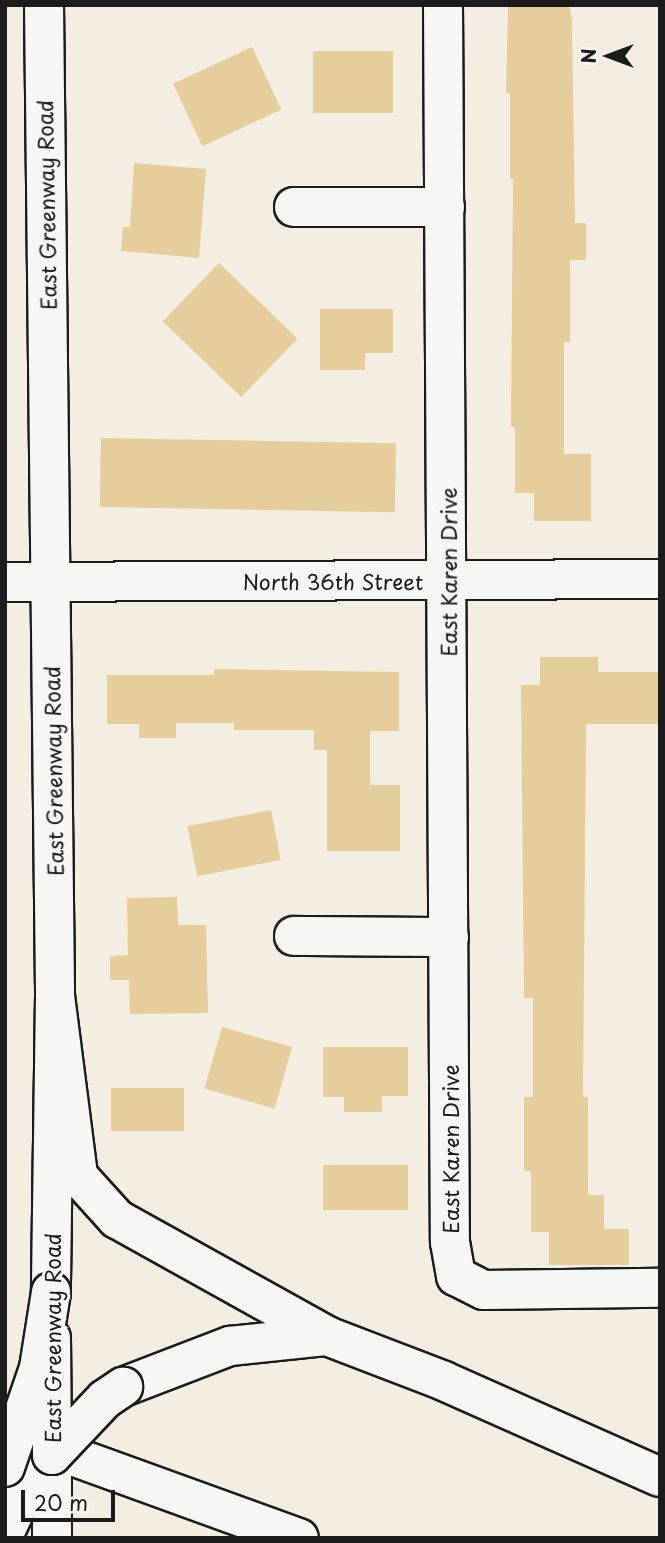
<!DOCTYPE html>
<style>
body{margin:0}
#map{position:relative;width:665px;height:1543px;overflow:hidden;background:#f3eee1;font-family:"Playpen Sans",sans-serif}
div>[style]{position:absolute}
[style*='--x']{left:calc(var(--x)*1px);top:calc(var(--y)*1px);width:calc(var(--w)*1px);rotate:calc(var(--a)*1deg)}
.building>*{inset:0;background:#e6cd9c;transform-origin:0 0}
.roads{filter:drop-shadow(2px 0 #1c1c1c) drop-shadow(-2px 0 #1c1c1c) drop-shadow(0 2px #1c1c1c) drop-shadow(0 -2px #1c1c1c)}
.minor>*{height:38px;margin:-19px;padding:0 19px;transform-origin:19px;border-radius:19px;background:#f6f6f2}
.major>*{height:38px;margin:-19px;padding:0 19px;transform-origin:19px;border-radius:19px;background:#f6f6f2}
.highway>*{height:38px;margin:-19px;padding:0 19px;transform-origin:19px;border-radius:19px;background:#f6f6f2}
.bridges{filter:drop-shadow(2px 0 #1c1c1c) drop-shadow(-2px 0 #1c1c1c) drop-shadow(0 2px #1c1c1c) drop-shadow(0 -2px #1c1c1c)}
.major-bridge>*{height:38px;margin:-19px;padding:0 19px;transform-origin:19px;border-radius:19px;background:#f6f6f2}
.highway-bridge>*{height:38px;margin:-19px;padding:0 19px;transform-origin:19px;border-radius:19px;background:#f6f6f2}
span{translate:-50% -50%;white-space:nowrap;text-align:center;line-height:1.15;-webkit-text-stroke:6px #f6f6f2;paint-order:stroke}
.street-label{font-size:21px;color:#1c1c1c}
.frame{position:absolute;inset:0;border:7px solid #1c1c1c;pointer-events:none}
.north{position:absolute;left:574px;top:21px;width:70px;height:70px;-webkit-text-stroke:5px #f6f6f2;paint-order:stroke;rotate:270deg;font-size:19px;font-weight:700;line-height:28px;text-align:center;color:#1c1c1c}
.north::after{content:'';display:block;margin:auto;width:24px;height:32px;background:#1c1c1c;clip-path:polygon(50% 0,100% 100%,50% 72%,0 100%)}
.scale{position:absolute;left:21px;top:1490px;width:94px;height:32px;box-sizing:border-box;border:4px solid #1c1c1c;border-top:0;padding-left:9px;font-size:21px;line-height:24px;white-space:nowrap;color:#1c1c1c;-webkit-text-stroke:5px #f6f6f2;paint-order:stroke}
</style>
<div id="map">
<div class="building">
<i style="clip-path:polygon(508px 5px,569px 5px,572px 20px,575px 223px,586px 223px,586px 260px,570px 260px,570px 342px,564px 342px,564px 454px,591px 454px,591px 521px,534px 521px,534px 493px,515px 493px,515px 427px,511px 427px,513px 179px,510px 179px,510px 93px,506px 93px)"></i>
<i style="left:252px;top:47px;width:69px;height:87px;rotate:65deg"></i>
<i style="left:313px;top:51px;width:80px;height:62px"></i>
<i style="clip-path:polygon(134px 163px,206px 169px,199px 258px,121px 251px,123px 227px,130px 227px)"></i>
<i style="left:219px;top:263px;width:109px;height:81px;rotate:44deg"></i>
<i style="clip-path:polygon(320px 309px,393px 309px,393px 353px,365px 353px,365px 370px,320px 370px)"></i>
<i style="left:101px;top:438px;width:295px;height:69px;rotate:1deg"></i>
<i style="clip-path:polygon(540px 657px,598px 657px,598px 672px,660px 672px,660px 724px,586px 724px,583px 1097px,588px 1097px,588px 1195px,604px 1195px,604px 1229px,629px 1229px,629px 1265px,549px 1265px,549px 1232px,531px 1232px,531px 1171px,524px 1171px,524px 1097px,533px 1097px,533px 998px,524px 998px,521px 685px,540px 685px)"></i>
<i style="clip-path:polygon(214px 669px,399px 672px,399px 731px,370px 731px,370px 785px,400px 785px,400px 851px,327px 851px,327px 750px,314px 750px,314px 730px,234px 730px,234px 723px,176px 723px,176px 738px,139px 738px,139px 724px,107px 724px,107px 675px,214px 675px)"></i>
<i style="left:271px;top:810px;width:51px;height:85px;rotate:79deg"></i>
<i style="clip-path:polygon(177px 897px,178px 925px,206px 925px,208px 1013px,130px 1014px,129px 980px,110px 980px,110px 956px,128px 955px,127px 898px)"></i>
<i style="left:222px;top:1027px;width:73px;height:64px;rotate:16deg"></i>
<i style="clip-path:polygon(323px 1047px,408px 1047px,408px 1096px,382px 1096px,382px 1112px,344px 1112px,344px 1097px,323px 1097px)"></i>
<i style="left:111px;top:1088px;width:73px;height:43px"></i>
<i style="left:323px;top:1165px;width:85px;height:45px"></i>
</div>
<div class="roads">
<div class="minor">
<i style="--x:443;--y:5;--w:1237;--a:89.68"></i>
<i style="--x:450;--y:1242;--w:35;--a:80"></i>
<i style="--x:456;--y:1276;--w:31;--a:27"></i>
<i style="--x:484;--y:1290;--w:176;--a:-0.7"></i>
<i style="--x:294;--y:207;--w:151;--a:0"></i>
<i style="--x:5;--y:582;--w:655;--a:-0.26"></i>
<i style="--x:294;--y:936;--w:155;--a:0.4"></i>
</div>
<div class="major">
<i style="--x:44;--y:5;--w:991;--a:89.36"></i>
<i style="--x:55;--y:996;--w:296;--a:90.8"></i>
<i style="--x:52;--y:1455;--w:83;--a:90"></i>
</div>
<div class="highway">
<i style="--x:55;--y:996;--w:181;--a:82.7"></i>
<i style="--x:78;--y:1176;--w:58;--a:47.8"></i>
<i style="--x:117;--y:1219;--w:240;--a:29.1"></i>
<i style="--x:327;--y:1336;--w:125;--a:21"></i>
<i style="--x:444;--y:1381;--w:236;--a:24"></i>
<i style="--x:123;--y:1387;--w:115;--a:-21"></i>
<i style="--x:230;--y:1346;--w:98;--a:-5.9"></i>
<i style="--x:28;--y:1440;--w:288;--a:19.9"></i>
<i style="--x:5;--y:1532;--w:35;--a:-65"></i>
<i style="--x:20;--y:1500;--w:55;--a:-54.6"></i>
</div>
</div>
<div class="bridges">
<div class="major-bridge">
<i style="--x:51;--y:1338;--w:117;--a:89.5"></i>
</div>
<div class="highway-bridge">
<i style="--x:52;--y:1455;--w:77;--a:-46.6"></i>
<i style="--x:105;--y:1399;--w:22;--a:-34"></i>
<i style="--x:5;--y:1467;--w:105;--a:-71"></i>
<i style="--x:39;--y:1368;--w:77;--a:-81"></i>
</div>
</div>
<div class="street-label">
<span style="left:46px;top:205px;rotate:-91deg">East Greenway Road</span>
<span style="left:448px;top:572px;rotate:-90deg">East Karen Drive</span>
<span style="left:333px;top:581px">North 36th Street</span>
<span style="left:53px;top:771px;rotate:-91deg">East Greenway Road</span>
<span style="left:450px;top:1149px;rotate:-90deg">East Karen Drive</span>
<span style="left:52px;top:1338px;rotate:-90deg">East Greenway Road</span>
</div>
<div class="frame"></div>
<div class="north">N</div>
<div class="scale">20 m</div>
</div>
